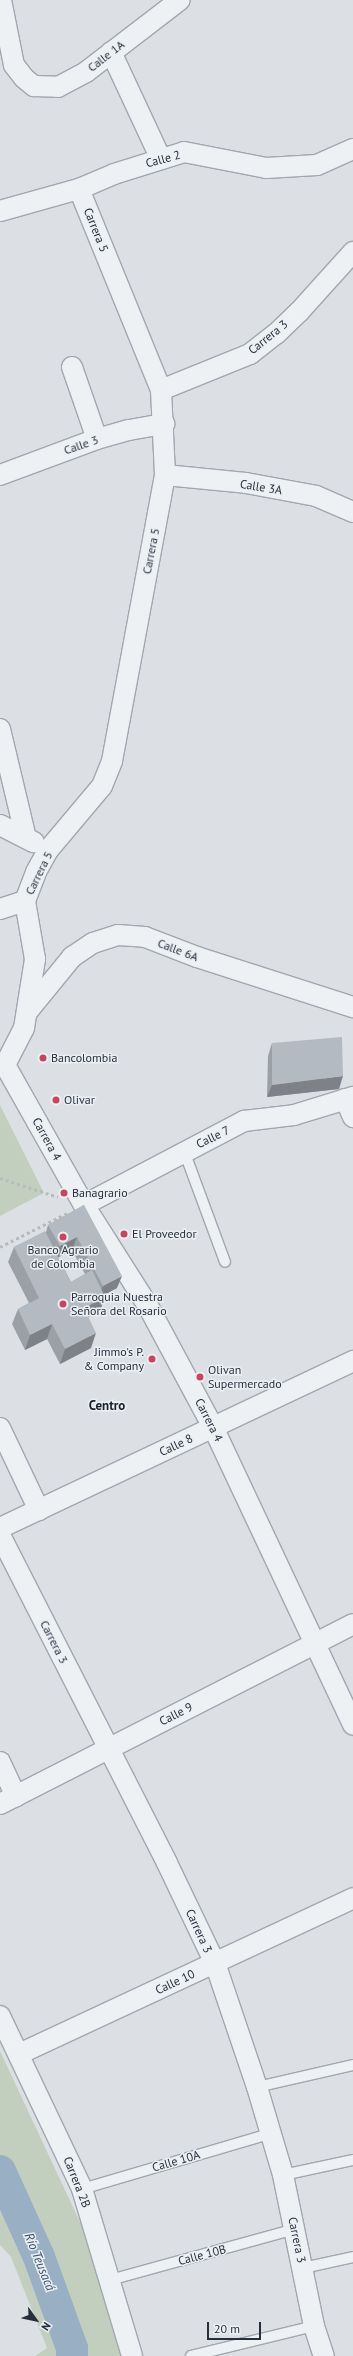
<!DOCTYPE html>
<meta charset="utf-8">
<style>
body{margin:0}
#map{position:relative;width:353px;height:2356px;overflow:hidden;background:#dce0e5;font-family:"PT Sans",sans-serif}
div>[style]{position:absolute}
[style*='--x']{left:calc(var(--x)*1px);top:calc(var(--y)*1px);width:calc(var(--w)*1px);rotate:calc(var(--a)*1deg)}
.green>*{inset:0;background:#c3cfbe}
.river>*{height:32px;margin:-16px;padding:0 16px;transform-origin:16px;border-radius:16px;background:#99afc4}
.path>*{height:2.5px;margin-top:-1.25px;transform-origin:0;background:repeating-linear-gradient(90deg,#b6bbc0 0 3px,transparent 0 6px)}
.roads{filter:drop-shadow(1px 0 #a2a7af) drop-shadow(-1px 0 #a2a7af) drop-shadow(0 1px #a2a7af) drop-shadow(0 -1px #a2a7af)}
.service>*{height:10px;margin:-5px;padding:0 5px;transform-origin:5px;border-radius:5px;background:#eef1f4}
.minor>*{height:20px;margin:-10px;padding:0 10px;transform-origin:10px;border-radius:10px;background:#eef1f4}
.wall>*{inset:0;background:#9ba0a7}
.shaded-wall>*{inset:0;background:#7e8288}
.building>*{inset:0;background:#b4bac2}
.dots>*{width:11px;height:11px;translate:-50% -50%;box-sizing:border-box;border:2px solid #ebeff3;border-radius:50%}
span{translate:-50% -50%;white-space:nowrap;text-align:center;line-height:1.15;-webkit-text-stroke:3px #ebeff3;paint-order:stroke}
.street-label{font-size:12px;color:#272f3b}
.poi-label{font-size:12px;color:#272f3b}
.left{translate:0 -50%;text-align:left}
.right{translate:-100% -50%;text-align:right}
.neighbourhood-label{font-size:13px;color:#19202b;font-weight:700}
.water-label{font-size:13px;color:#344f6c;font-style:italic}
.north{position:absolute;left:16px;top:2300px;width:40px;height:40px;-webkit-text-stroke:3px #ebeff3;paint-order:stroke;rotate:123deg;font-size:11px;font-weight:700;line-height:16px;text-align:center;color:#272f3b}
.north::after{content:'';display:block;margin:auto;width:14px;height:18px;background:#272f3b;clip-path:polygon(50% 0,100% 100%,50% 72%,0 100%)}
.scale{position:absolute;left:207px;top:2322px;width:54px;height:18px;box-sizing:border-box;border:2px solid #272f3b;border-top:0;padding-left:5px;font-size:12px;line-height:14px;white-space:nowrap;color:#272f3b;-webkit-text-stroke:3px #ebeff3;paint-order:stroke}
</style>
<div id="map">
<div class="green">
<i style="clip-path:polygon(0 1105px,44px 1193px,0 1216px)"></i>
<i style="clip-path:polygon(0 2051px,87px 2237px,124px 2356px,35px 2356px,47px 2348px,11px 2257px,0 2245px)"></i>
</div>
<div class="river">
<i style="--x:0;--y:2171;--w:94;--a:65.6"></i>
<i style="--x:39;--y:2257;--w:97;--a:70.1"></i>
<i style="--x:72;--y:2348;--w:8;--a:90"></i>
</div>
<div class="path">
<i style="--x:0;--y:1178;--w:61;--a:18.1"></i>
<i style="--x:0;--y:1247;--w:75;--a:-26.9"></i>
</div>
<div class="roads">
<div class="service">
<i style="--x:184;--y:1151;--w:118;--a:69.7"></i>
<i style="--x:257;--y:2087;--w:98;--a:-12.9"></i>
<i style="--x:283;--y:2175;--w:72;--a:-12.1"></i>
<i style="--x:82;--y:2189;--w:195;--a:-16.4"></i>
<i style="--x:303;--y:2268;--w:51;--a:-12.4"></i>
<i style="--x:110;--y:2280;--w:192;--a:-15.4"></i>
<i style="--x:191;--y:2356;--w:127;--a:-13.7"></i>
</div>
<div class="minor">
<i style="--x:1;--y:0;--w:66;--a:78.7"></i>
<i style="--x:14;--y:65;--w:16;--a:52"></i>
<i style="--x:24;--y:78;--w:13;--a:39"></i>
<i style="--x:34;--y:86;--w:24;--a:2"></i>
<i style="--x:58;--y:87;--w:32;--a:-28"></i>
<i style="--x:86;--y:72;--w:118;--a:-37.5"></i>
<i style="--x:111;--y:52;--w:118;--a:65"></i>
<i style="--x:0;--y:211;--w:82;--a:-15.6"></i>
<i style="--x:79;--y:189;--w:38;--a:-23"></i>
<i style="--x:114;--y:174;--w:73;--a:-17.4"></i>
<i style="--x:184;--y:152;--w:84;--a:11"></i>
<i style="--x:266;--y:168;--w:51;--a:-3.4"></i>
<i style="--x:317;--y:165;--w:39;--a:-24"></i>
<i style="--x:72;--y:367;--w:76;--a:70.9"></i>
<i style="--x:161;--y:390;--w:96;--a:-22"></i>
<i style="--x:250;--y:354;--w:33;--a:-38"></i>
<i style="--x:276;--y:334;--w:32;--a:-44"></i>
<i style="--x:299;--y:312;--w:81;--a:-48"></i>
<i style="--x:0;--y:475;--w:103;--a:-20.4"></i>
<i style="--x:97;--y:439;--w:33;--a:-16"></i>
<i style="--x:129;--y:430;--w:36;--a:-10"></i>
<i style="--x:165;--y:475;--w:81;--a:5.6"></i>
<i style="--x:246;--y:483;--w:71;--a:10.5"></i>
<i style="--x:316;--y:496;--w:40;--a:23.4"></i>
<i style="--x:0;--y:729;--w:112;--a:76.6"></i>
<i style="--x:0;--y:825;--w:38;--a:27"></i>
<i style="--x:25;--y:901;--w:31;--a:-69"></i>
<i style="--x:36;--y:872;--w:26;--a:-61"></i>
<i style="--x:49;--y:849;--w:82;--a:-49.9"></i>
<i style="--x:102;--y:786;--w:27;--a:-68"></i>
<i style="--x:112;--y:761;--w:291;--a:-79.5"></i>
<i style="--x:165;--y:475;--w:85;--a:-92.7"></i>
<i style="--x:161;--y:390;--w:217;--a:-112.2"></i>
<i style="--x:0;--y:909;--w:26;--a:-18"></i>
<i style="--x:28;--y:1011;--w:70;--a:-50.8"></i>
<i style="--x:72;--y:957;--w:25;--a:-34"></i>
<i style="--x:93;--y:943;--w:26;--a:-18"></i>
<i style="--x:118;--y:935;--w:27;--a:4"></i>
<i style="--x:145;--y:937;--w:56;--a:21"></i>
<i style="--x:197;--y:957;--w:164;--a:17.8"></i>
<i style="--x:5;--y:1065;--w:161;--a:60.6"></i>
<i style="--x:84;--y:1205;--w:120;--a:57.6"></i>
<i style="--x:148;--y:1306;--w:137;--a:61.8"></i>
<i style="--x:213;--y:1427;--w:329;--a:64.8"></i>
<i style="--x:5;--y:1065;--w:42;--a:-62.8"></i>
<i style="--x:24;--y:1028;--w:70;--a:-80.9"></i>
<i style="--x:35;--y:959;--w:59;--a:-99.8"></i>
<i style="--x:345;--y:1099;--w:20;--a:66"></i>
<i style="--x:84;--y:1205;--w:181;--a:-27.7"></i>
<i style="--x:244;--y:1121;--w:50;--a:-6.8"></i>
<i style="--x:294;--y:1115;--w:62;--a:-17"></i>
<i style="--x:0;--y:1428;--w:91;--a:64.6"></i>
<i style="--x:0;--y:1528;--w:391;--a:-25.3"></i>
<i style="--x:0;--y:1535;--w:368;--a:63"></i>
<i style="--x:167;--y:1863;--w:111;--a:64.4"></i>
<i style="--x:215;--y:1963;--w:131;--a:71.3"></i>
<i style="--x:257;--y:2087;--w:92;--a:73.5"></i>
<i style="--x:283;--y:2175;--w:154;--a:78.4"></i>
<i style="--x:314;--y:2326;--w:32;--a:72"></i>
<i style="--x:0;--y:1762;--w:38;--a:65"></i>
<i style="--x:0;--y:1804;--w:396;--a:-27"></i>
<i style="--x:0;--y:2016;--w:191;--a:64.6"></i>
<i style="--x:82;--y:2189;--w:174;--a:73.3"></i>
<i style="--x:19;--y:2054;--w:369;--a:-25"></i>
</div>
</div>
<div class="wall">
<i style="clip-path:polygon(272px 1043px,339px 1089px,267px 1097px,268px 1056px)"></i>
<i style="clip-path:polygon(evenodd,84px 1205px,117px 1288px,104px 1295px,100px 1311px,88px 1317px,91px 1348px,60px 1364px,47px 1339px,25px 1350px,12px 1324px,18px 1309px,29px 1303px,8px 1262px,14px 1247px,46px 1232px,48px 1225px,84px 1205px,72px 1250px,85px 1274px,71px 1282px,58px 1257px,72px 1250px)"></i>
</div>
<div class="shaded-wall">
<i style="clip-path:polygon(343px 1076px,339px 1089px,267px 1097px,272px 1085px)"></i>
<i style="clip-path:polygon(77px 1237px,72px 1250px,55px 1259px,60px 1246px)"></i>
<i style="clip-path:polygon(122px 1276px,117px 1288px,98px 1298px,103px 1286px)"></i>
<i style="clip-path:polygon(105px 1297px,100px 1311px,78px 1323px,84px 1308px)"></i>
<i style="clip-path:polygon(52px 1324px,47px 1339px,25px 1350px,30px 1335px)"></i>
<i style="clip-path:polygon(96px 1333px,91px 1348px,60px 1364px,65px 1349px)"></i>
</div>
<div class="building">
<i style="clip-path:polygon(342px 1037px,343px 1076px,272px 1085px,272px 1043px)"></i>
<i style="clip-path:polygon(84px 1205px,122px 1276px,103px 1286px,77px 1237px,60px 1246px,48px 1225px)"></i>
<i style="clip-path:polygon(45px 1231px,71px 1282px,92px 1270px,105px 1297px,84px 1308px,96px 1333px,65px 1349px,52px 1324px,30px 1335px,18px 1309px,39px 1298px,14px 1247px)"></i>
</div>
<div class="dots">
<i style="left:43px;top:1058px;background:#c5465e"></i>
<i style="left:56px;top:1100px;background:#c5465e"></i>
<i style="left:64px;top:1193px;background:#c5465e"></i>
<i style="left:124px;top:1234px;background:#c5465e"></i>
<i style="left:63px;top:1237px;background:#c5465e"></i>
<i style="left:63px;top:1304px;background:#c5465e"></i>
<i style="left:152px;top:1359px;background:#c5465e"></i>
<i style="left:200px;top:1377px;background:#c5465e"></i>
</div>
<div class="street-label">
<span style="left:106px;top:56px;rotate:-38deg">Calle 1A</span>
<span style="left:163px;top:159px;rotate:-15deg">Calle 2</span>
<span style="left:96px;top:230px;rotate:68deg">Carrera 5</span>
<span style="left:268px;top:337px;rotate:-39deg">Carrera 3</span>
<span style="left:81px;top:445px;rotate:-19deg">Calle 3</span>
<span style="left:261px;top:487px;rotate:9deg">Calle 3A</span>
<span style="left:151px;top:551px;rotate:-79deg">Carrera 5</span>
<span style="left:39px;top:873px;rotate:-64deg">Carrera 5</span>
<span style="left:178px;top:950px;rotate:21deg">Calle 6A</span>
<span style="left:213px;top:1137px;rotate:-26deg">Calle 7</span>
<span style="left:47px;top:1139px;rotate:61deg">Carrera 4</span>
<span style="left:209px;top:1420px;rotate:63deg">Carrera 4</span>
<span style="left:176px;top:1445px;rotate:-25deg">Calle 8</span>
<span style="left:54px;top:1642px;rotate:63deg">Carrera 3</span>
<span style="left:176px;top:1714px;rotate:-27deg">Calle 9</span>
<span style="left:199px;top:1931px;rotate:65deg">Carrera 3</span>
<span style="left:175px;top:1982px;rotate:-25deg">Calle 10</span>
<span style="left:176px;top:2161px;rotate:-16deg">Calle 10A</span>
<span style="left:77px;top:2182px;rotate:68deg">Carrera 2B</span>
<span style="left:297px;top:2240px;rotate:78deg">Carrera 3</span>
<span style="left:202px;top:2255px;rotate:-15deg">Calle 10B</span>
</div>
<div class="poi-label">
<span class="left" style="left:51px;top:1058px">Bancolombia</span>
<span class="left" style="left:64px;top:1100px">Olivar</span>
<span class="left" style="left:72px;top:1193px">Banagrario</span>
<span class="left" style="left:132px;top:1234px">El Proveedor</span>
<span style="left:63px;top:1257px">Banco Agrario<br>de Colombia</span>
<span class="left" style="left:71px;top:1304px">Parroquia Nuestra<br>Señora del Rosario</span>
<span class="right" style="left:144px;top:1359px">Jimmo's P.<br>&amp; Company</span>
<span class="left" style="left:208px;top:1377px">Olivan<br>Supermercado</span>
</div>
<div class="neighbourhood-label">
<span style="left:107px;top:1406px">Centro</span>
</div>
<div class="water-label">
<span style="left:39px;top:2262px;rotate:68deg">Río Teusacá</span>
</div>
<div class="north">N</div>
<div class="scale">20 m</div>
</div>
